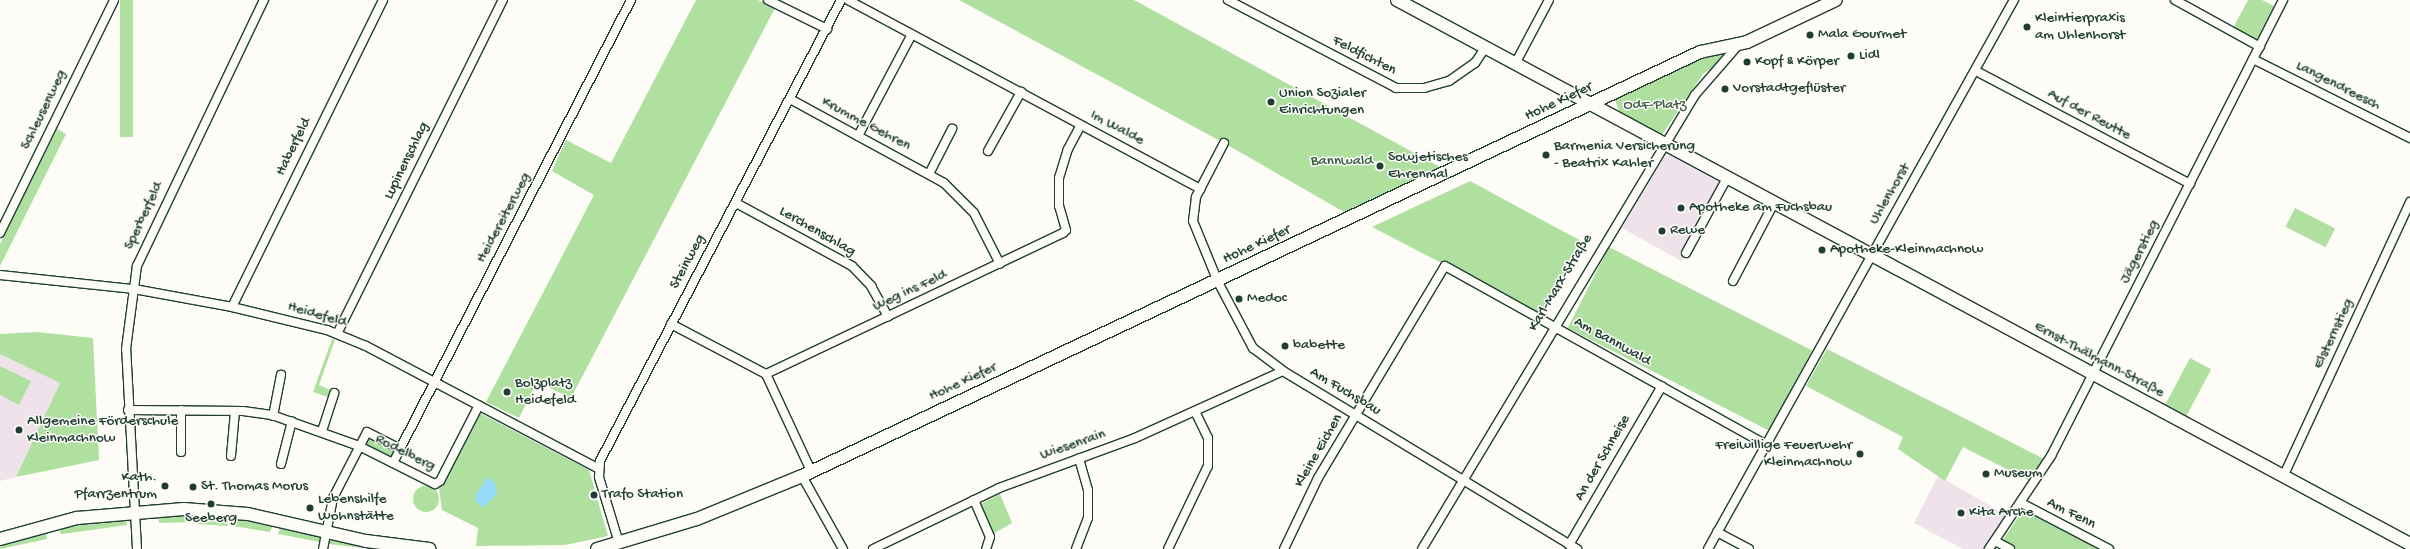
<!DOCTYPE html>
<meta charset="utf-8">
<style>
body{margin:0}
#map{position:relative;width:2410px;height:549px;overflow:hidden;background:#fdfcf7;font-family:"Gochi Hand",sans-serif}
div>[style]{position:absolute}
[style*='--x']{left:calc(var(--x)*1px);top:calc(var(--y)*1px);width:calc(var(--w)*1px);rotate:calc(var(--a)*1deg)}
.built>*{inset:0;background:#f0e2ea}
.green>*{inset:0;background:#afe09f;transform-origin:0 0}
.round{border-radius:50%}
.water>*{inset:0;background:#97d9f8}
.roads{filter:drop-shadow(1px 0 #1f3d34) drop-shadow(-1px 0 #1f3d34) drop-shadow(0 1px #1f3d34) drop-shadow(0 -1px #1f3d34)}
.street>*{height:8px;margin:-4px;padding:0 4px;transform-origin:4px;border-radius:4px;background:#fdfcf7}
.secondary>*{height:12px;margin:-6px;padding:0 6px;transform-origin:6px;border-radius:6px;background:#fdfcf7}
.dots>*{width:11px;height:11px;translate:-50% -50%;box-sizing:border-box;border:2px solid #fdfcf7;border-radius:50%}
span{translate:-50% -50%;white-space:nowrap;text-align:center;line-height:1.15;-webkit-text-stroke:3px #fdfcf7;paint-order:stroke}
.poi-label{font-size:15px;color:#1f3d34}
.left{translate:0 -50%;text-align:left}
.right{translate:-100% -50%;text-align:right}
.street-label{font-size:15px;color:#1f3d34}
.park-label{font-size:15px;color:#3c5e49}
</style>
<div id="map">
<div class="built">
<i style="clip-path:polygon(1671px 155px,1724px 184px,1681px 261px,1622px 228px,1664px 158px)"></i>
<i style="clip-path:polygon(0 354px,60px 383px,16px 477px,0 481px)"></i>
<i style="clip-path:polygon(1938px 476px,2007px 515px,1984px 549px,1963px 549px,1914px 523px)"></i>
</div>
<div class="green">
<i style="left:120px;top:0;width:13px;height:137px"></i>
<i style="clip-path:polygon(696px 0,758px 0,775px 8px,571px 398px,537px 382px,519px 418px,486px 402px,594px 195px,552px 171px,566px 140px,611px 163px)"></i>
<i style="clip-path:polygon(959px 0,1134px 0,1440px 167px,1344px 212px,1224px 143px)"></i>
<i style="clip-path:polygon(2248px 0,2262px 0,2274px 6px,2256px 42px,2232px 30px)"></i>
<i style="clip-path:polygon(1732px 49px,1725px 59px,1703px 74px,1662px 135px,1619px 111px,1615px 100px,1702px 57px)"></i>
<i style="clip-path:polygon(57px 129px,66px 134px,0 266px,0 244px)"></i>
<i style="clip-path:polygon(1470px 181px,1583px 242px,1540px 314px,1372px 227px)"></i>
<i style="left:2295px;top:208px;width:45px;height:21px;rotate:27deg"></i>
<i style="left:1609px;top:247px;width:228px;height:91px;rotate:27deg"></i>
<i style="clip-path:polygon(37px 332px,93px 338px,99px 460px,16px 477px,60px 383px,0 354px,0 334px)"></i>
<i style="clip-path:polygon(332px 339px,335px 340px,319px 385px,333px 391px,331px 398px,313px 392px)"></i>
<i style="clip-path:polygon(1827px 349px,1960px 416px,2044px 459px,2030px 481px,1963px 447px,1945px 481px,1898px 449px,1903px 437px,1806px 386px)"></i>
<i style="left:2190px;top:358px;width:24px;height:54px;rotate:28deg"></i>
<i style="clip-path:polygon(0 366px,31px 381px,19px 405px,0 395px)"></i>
<i style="clip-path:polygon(478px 412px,589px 470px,608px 536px,565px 545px,476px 546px,478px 528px,442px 510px,439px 488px)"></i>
<i style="clip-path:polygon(368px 437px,395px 450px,392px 459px,364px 444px)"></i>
<i class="round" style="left:413px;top:486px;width:26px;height:26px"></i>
<i style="clip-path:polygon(1000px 494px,1012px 523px,991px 535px,979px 505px)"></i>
<i style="clip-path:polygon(2028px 502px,2116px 549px,2005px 549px,1999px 546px)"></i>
<i style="clip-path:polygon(158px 516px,192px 516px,193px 522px,159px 523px)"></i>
<i style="left:198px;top:517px;width:30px;height:7px;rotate:4deg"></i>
<i style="left:126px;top:518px;width:7px;height:67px;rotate:82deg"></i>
<i style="clip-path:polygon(234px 520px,249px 521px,273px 525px,270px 532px,233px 526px)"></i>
<i style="clip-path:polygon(281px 526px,321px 535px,320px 542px,278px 534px)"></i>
<i style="clip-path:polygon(46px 532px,47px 539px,0 549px,0 546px)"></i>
<i style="clip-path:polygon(329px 538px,364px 543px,364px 548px,328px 544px)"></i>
</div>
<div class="water">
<i style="clip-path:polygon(488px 477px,495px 483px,497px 494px,483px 508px,475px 500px,476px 494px)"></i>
</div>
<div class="roads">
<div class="street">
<i style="--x:768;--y:0;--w:66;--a:26.2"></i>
<i style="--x:848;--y:0;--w:400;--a:28.2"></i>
<i style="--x:1228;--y:0;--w:190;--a:27.6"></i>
<i style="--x:1396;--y:88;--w:28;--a:0"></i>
<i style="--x:1424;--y:88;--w:26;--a:-16"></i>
<i style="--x:1449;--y:81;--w:32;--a:-35"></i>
<i style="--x:1475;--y:63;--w:18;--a:-56"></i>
<i style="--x:2175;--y:0;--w:97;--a:28.9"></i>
<i style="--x:2253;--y:59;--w:176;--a:26.7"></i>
<i style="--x:1515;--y:64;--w:72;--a:-62"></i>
<i style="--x:1976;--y:71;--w:242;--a:27.8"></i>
<i style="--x:790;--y:99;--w:175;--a:28.6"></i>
<i style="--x:944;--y:183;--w:42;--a:45"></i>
<i style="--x:974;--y:213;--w:57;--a:63"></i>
<i style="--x:858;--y:136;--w:115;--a:-62.1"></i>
<i style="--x:1224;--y:143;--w:61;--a:117.4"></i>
<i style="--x:1196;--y:197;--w:24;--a:97"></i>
<i style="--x:1193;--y:221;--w:66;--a:67.7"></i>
<i style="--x:1218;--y:282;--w:75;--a:62.1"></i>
<i style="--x:1253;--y:348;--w:38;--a:37"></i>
<i style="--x:1283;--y:371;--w:344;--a:31.2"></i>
<i style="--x:988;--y:151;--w:68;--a:-60.8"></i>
<i style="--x:929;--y:174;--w:51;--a:-62.9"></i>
<i style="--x:736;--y:203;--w:132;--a:28.5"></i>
<i style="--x:852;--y:266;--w:28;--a:46"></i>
<i style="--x:871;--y:286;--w:35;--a:61"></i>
<i style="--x:0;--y:233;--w:259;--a:-63.9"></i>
<i style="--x:1686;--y:253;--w:85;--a:-61.3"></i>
<i style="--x:0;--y:275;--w:135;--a:6"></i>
<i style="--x:134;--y:289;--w:100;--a:10.4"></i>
<i style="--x:232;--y:307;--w:98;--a:13.6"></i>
<i style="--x:327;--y:330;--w:42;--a:22.3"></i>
<i style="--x:366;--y:346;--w:263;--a:27.8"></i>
<i style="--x:1733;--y:281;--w:88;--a:-62.3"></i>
<i style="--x:232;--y:307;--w:342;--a:-63.8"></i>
<i style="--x:671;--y:324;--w:107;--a:27.8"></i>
<i style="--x:766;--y:374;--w:107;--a:65.1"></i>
<i style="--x:337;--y:334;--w:373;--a:-63.6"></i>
<i style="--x:766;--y:374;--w:329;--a:-25.4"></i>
<i style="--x:1063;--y:233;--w:4;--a:-45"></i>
<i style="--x:1066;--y:230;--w:25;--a:-106"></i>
<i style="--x:1059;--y:206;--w:28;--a:-90"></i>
<i style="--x:1059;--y:178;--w:30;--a:-73"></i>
<i style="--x:1068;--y:149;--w:27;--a:-62"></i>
<i style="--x:128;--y:410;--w:115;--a:0.5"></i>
<i style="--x:243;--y:411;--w:29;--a:8"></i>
<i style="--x:272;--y:415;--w:92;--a:19.6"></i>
<i style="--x:359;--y:446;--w:85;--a:26.6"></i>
<i style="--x:435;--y:484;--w:6;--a:-31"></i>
<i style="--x:440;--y:481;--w:85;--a:-62.8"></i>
<i style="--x:273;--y:416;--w:42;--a:-79"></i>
<i style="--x:322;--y:431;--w:40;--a:-72"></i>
<i style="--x:181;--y:452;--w:42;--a:-90"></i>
<i style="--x:231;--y:456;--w:45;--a:-84.9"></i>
<i style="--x:393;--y:463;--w:16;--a:-63"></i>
<i style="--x:281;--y:464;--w:44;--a:-75.7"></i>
<i style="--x:802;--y:476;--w:84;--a:60.7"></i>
<i style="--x:2283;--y:477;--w:303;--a:-65.2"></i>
<i style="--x:974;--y:500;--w:40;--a:66.6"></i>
<i style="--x:990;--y:537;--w:13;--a:108"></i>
<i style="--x:2021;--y:503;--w:99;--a:27.6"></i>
<i style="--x:1717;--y:532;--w:36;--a:28"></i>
<i style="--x:1995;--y:541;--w:17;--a:28"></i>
<i style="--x:619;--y:543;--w:69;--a:-106.9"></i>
<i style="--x:599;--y:477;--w:16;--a:-86"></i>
<i style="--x:600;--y:461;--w:520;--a:-62.4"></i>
<i style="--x:1569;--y:545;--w:184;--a:-59.7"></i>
<i style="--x:137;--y:549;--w:200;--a:-93.1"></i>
<i style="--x:126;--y:349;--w:84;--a:-82.5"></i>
<i style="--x:137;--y:266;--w:295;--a:-64.5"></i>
<i style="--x:323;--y:549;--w:52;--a:-78.9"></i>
<i style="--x:333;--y:498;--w:74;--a:-62.7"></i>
<i style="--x:367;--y:432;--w:37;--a:27"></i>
<i style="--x:400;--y:449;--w:505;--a:-62.78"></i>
<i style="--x:873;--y:549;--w:140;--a:-25.8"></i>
<i style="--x:999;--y:488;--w:145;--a:-20.2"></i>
<i style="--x:1135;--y:438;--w:162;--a:-24.4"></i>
<i style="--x:1076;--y:549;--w:33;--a:-69"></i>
<i style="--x:1088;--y:518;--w:28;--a:-90"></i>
<i style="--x:1088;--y:490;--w:33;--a:-106"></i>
<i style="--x:1168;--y:549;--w:92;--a:-64.3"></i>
<i style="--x:1208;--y:466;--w:28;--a:-90"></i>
<i style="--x:1208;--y:438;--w:30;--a:-116"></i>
<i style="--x:1284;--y:549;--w:79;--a:-64.4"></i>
<i style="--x:1318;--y:478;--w:247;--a:-59.1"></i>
<i style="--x:1445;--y:266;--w:366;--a:29.1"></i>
<i style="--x:1422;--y:549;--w:530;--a:-58.98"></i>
<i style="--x:1695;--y:95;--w:69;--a:-49.1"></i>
<i style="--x:1708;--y:549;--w:629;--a:-60.87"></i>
<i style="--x:1989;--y:549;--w:112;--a:-56.3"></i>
<i style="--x:2051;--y:456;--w:512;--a:-63.03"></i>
</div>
<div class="secondary">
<i style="--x:1397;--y:0;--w:1150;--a:28.24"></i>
<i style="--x:0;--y:539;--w:80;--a:-15.3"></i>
<i style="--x:77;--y:518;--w:107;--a:-4.8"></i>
<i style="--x:184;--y:509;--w:64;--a:4.5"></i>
<i style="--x:248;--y:514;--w:121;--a:12.9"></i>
<i style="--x:366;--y:541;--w:64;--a:7.2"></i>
<i style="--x:597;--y:549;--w:104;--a:-16.7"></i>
<i style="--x:697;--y:519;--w:113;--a:-22.3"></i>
<i style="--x:802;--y:476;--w:993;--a:-25.27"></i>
<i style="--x:1700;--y:52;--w:48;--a:-12"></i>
<i style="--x:1747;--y:42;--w:98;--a:-25.3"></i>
</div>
</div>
<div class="dots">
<i style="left:2027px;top:27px;background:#1f3d34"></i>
<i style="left:1810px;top:35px;background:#1f3d34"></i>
<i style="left:1851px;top:56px;background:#1f3d34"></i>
<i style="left:1747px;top:62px;background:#1f3d34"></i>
<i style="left:1725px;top:89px;background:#1f3d34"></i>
<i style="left:1271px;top:102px;background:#1f3d34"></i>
<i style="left:1546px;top:155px;background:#1f3d34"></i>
<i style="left:1380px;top:166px;background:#1f3d34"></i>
<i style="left:1681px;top:208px;background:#1f3d34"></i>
<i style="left:1662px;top:231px;background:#1f3d34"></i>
<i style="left:1822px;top:250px;background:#1f3d34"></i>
<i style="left:1239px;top:299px;background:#1f3d34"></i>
<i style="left:1285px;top:346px;background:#1f3d34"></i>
<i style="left:507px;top:392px;background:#1f3d34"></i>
<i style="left:19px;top:430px;background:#1f3d34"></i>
<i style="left:1860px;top:454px;background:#1f3d34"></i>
<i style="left:1986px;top:474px;background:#1f3d34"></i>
<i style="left:165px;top:486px;background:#1f3d34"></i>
<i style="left:193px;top:487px;background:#1f3d34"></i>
<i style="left:594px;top:495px;background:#1f3d34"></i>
<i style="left:211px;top:504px;background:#1f3d34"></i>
<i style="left:310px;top:508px;background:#1f3d34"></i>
<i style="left:1961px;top:513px;background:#1f3d34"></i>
</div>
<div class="poi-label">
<span class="left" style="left:2035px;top:27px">Kleintierpraxis<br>am Uhlenhorst</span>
<span class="left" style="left:1818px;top:35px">Mala Gourmet</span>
<span class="left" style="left:1859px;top:56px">Lidl</span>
<span class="left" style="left:1755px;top:62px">Kopf &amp; Körper</span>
<span class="left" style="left:1733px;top:89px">Vorstadtgeflüster</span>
<span class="left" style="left:1279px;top:102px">Union Sozialer<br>Einrichtungen</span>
<span class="left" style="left:1554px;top:155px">Barmenia Versicherung<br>- Beatrix Kahler</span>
<span class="left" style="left:1388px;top:166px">Sowjetisches<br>Ehrenmal</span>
<span class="left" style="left:1689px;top:208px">Apotheke am Fuchsbau</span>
<span class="left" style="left:1670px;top:231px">Rewe</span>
<span class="left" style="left:1830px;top:250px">Apotheke-Kleinmachnow</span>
<span class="left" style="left:1247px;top:299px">Medoc</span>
<span class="left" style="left:1293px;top:346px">babette</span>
<span class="left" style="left:515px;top:392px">Bolzplatz<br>Heidefeld</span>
<span class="left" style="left:27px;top:430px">Allgemeine Förderschule<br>Kleinmachnow</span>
<span class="right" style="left:1852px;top:454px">Freiwillige Feuerwehr<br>Kleinmachnow</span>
<span class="left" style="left:1994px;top:474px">Museum</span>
<span class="right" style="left:157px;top:486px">Kath.<br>Pfarrzentrum</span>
<span class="left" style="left:201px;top:487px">St. Thomas Morus</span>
<span class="left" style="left:602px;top:495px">Trafo Station</span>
<span class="left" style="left:318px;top:508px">Lebenshilfe<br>Wohnstätte</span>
<span class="left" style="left:1969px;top:513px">Kita Arche</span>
<span style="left:211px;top:519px">Seeberg</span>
</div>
<div class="street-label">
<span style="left:1364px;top:56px;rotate:27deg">Feldfichten</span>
<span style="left:2338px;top:86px;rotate:27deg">Langendreesch</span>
<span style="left:1559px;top:102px;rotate:-25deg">Hohe Kiefer</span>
<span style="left:44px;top:110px;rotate:-64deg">Schleusenweg</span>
<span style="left:2089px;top:115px;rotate:28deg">Auf der Reutte</span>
<span style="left:866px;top:124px;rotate:28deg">Krumme Gehren</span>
<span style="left:1117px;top:128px;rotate:28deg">Im Walde</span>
<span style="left:294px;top:147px;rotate:-64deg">Haberfeld</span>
<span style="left:407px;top:161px;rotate:-64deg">Lupinenschlag</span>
<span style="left:1890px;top:194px;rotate:-60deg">Uhlenhorst</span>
<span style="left:144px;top:216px;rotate:-65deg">Sperberfeld</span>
<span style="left:504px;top:218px;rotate:-62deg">Heidereiterweg</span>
<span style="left:817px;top:232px;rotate:30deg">Lerchenschlag</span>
<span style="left:1257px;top:245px;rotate:-25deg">Hohe Kiefer</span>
<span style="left:2140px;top:252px;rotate:-63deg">Jägerstieg</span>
<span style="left:688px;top:262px;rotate:-62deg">Steinweg</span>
<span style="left:1561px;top:283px;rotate:-59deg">Karl-Marx-Straße</span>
<span style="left:910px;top:291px;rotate:-25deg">Weg ins Feld</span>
<span style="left:317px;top:315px;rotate:16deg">Heidefeld</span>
<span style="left:2334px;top:334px;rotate:-65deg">Elsternstieg</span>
<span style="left:1612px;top:342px;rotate:29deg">Am Bannwald</span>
<span style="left:2099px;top:360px;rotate:28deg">Ernst-Thälmann-Straße</span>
<span style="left:963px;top:382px;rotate:-25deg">Hohe Kiefer</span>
<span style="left:1345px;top:392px;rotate:31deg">Am Fuchsbau</span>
<span style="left:1073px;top:445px;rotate:-19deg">Wiesenrain</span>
<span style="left:1319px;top:451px;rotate:-60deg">Kleine Eichen</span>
<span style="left:405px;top:453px;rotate:27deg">Rodelberg</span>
<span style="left:1603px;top:458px;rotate:-60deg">An der Schneise</span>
<span style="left:2071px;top:514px;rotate:27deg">Am Fenn</span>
</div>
<div class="park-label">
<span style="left:1655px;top:106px">OdF-Platz</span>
<span style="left:1342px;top:162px">Bannwald</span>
</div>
</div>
